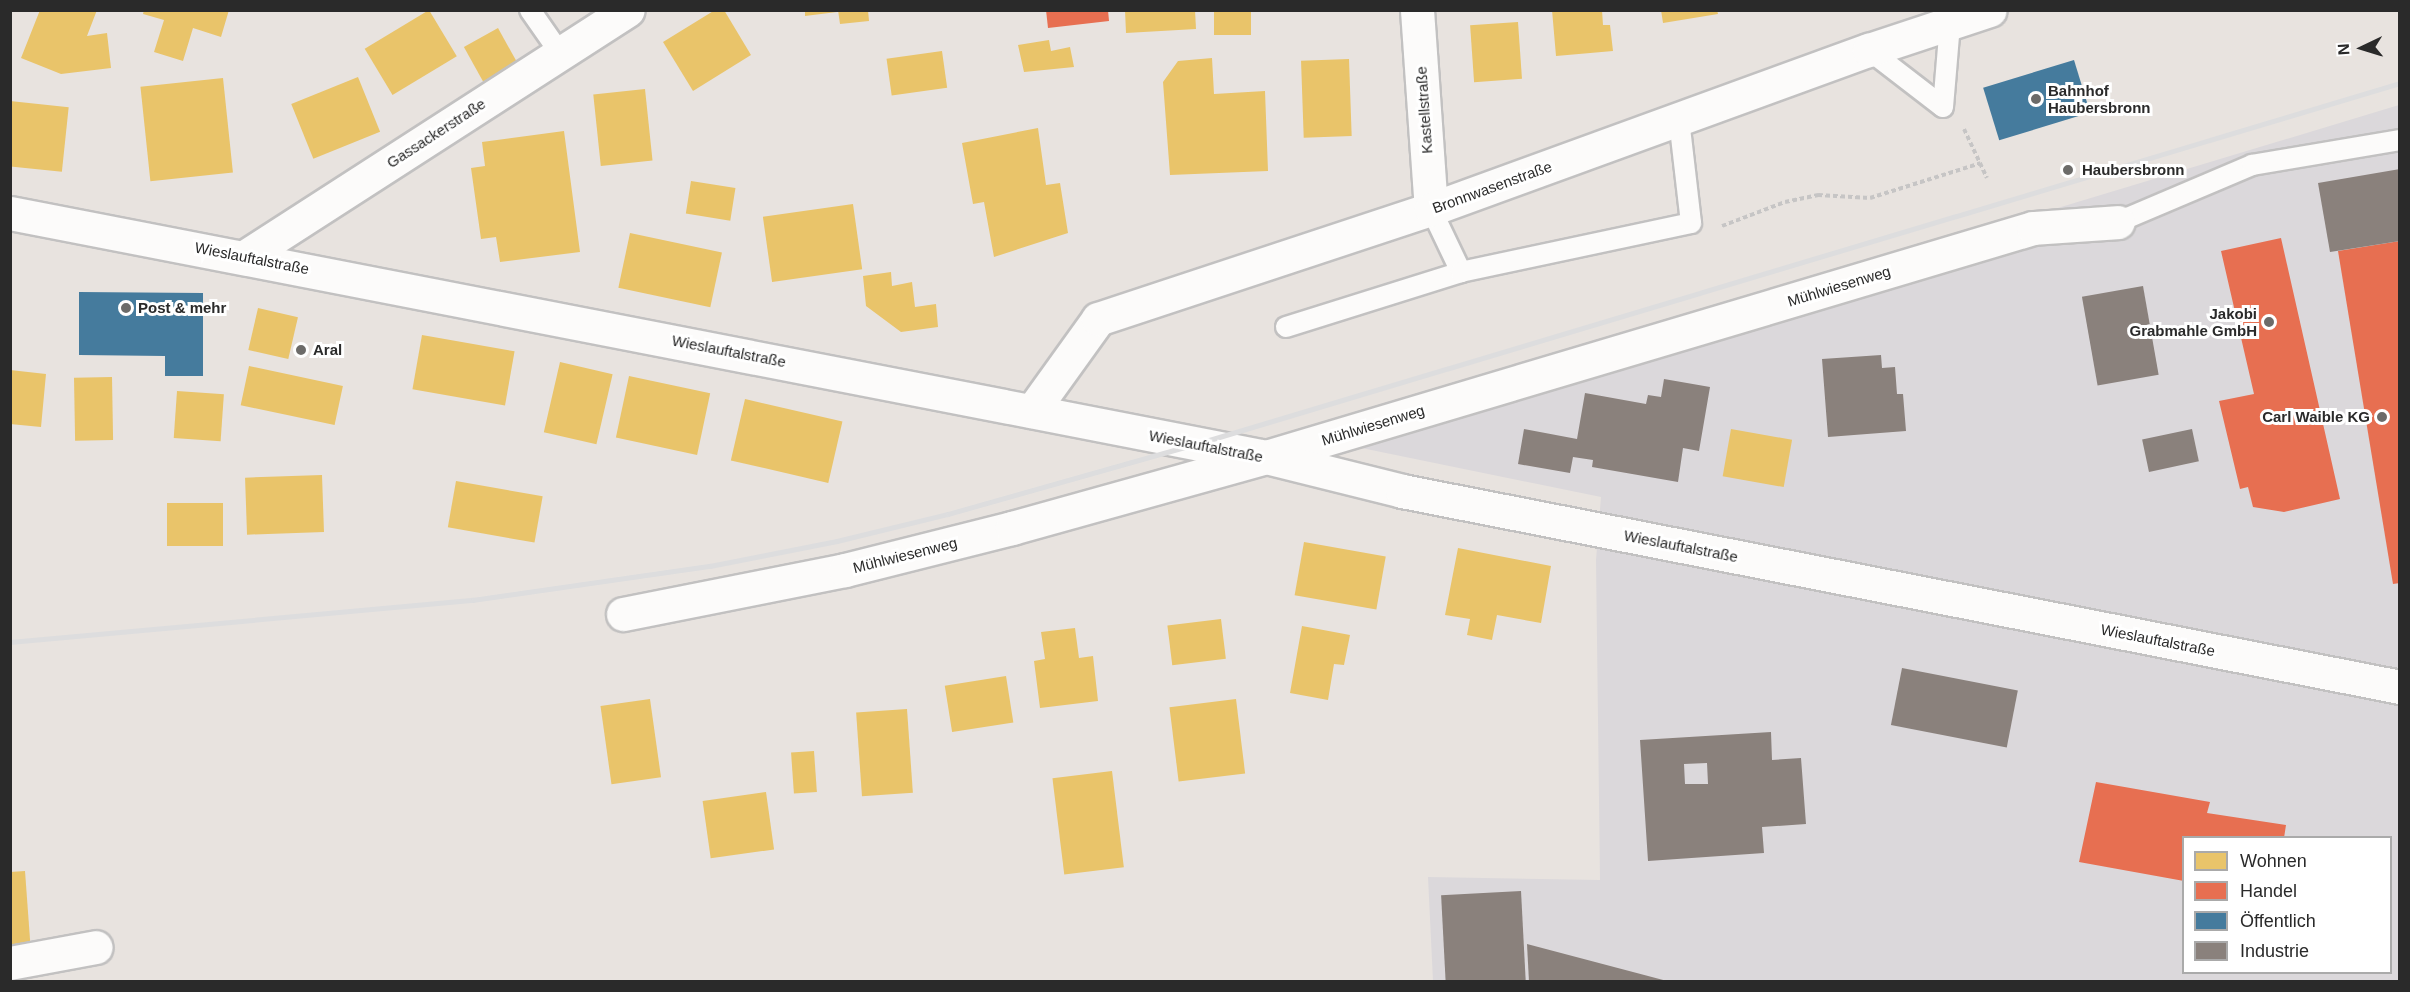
<!DOCTYPE html>
<meta charset="utf-8">
<style>
body{margin:0}
#map{position:relative;width:2410px;height:992px;overflow:hidden;background:#e8e3df;font-family:Arial,sans-serif}
div>[style]{position:absolute}
[style*='--x']{left:calc(var(--x)*1px);top:calc(var(--y)*1px);width:calc(var(--w)*1px);rotate:calc(var(--a)*1deg)}
.industrial>*{inset:0;background:#dbd8db}
.homes>*{inset:0;background:#e9c46a;transform-origin:0 0}
.shops>*{inset:0;background:#e76f51}
.public>*{inset:0;background:#457b9d;transform-origin:0 0}
.industry>*{inset:0;background:#8a817c;transform-origin:0 0}
.path>*{height:4px;margin-top:-2px;transform-origin:0;background:repeating-linear-gradient(90deg,#c6c5c5 0 4.5px,transparent 0 7.5px)}
.roads{filter:drop-shadow(2px 0 #c2c1c1) drop-shadow(-2px 0 #c2c1c1) drop-shadow(0 2px #c2c1c1) drop-shadow(0 -2px #c2c1c1)}
.lane>*{height:20px;margin:-10px;padding:0 10px;transform-origin:10px;border-radius:10px;background:#fcfbfa}
.street>*{height:33px;margin:-16.5px;padding:0 16.5px;transform-origin:16.5px;border-radius:16.5px;background:#fcfbfa}
.secondary>*{height:33px;margin:-16.5px;padding:0 16.5px;transform-origin:16.5px;border-radius:16.5px;background:#fcfbfa}
.rail>*{height:4.5px;margin:-2.25px;padding:0 2.25px;transform-origin:2.25px;border-radius:2.25px;background:#ddddde}
.dots>*{width:16px;height:16px;translate:-50% -50%;box-sizing:border-box;border:3px solid #fff;border-radius:50%}
span{translate:-50% -50%;white-space:nowrap;text-align:center;line-height:1.15;-webkit-text-stroke:6px #fff;paint-order:stroke}
.poi-label{font-size:15px;color:#2a2a2a;font-weight:700}
.left{translate:0 -50%;text-align:left}
.right{translate:-100% -50%;text-align:right}
.street-label{font-size:15px;color:#2a2a2a}
.frame{position:absolute;inset:0;border:12px solid #2a2a2a;pointer-events:none}
.legend{position:absolute;left:2182px;top:836px;width:210px;height:138px;box-sizing:border-box;background:#fff;border:2px solid #aaa;margin:0;padding:8px 10px;list-style:none;font-size:18px;color:#2a2a2a}
.legend li{display:flex;align-items:center;gap:12px;height:30px}
.legend b{width:30px;border:2px solid #aaa}
.north{position:absolute;left:2332px;top:18px;width:60px;height:60px;-webkit-text-stroke:4px #fff;paint-order:stroke;rotate:266deg;font-size:16px;font-weight:700;line-height:24px;text-align:center;color:#2a2a2a}
.north::after{content:'';display:block;margin:auto;width:21px;height:27px;background:#2a2a2a;clip-path:polygon(50% 0,100% 100%,50% 72%,0 100%)}
</style>
<div id="map">
<div class="industrial">
<i style="clip-path:polygon(evenodd,2399px 105px,2399px 981px,1433px 981px,1428px 877px,1600px 880px,1596px 560px,1601px 497px,1303px 436px,2399px 105px,2184px 838px,2390px 838px,2390px 972px,2184px 972px,2184px 838px)"></i>
</div>
<div class="homes">
<i style="clip-path:polygon(40px 10px,97px 10px,87px 36px,107px 33px,111px 68px,61px 74px,21px 58px)"></i>
<i style="clip-path:polygon(144px 10px,229px 10px,221px 37px,193px 28px,183px 61px,154px 52px,164px 20px,143px 14px)"></i>
<i style="left:429px;top:10px;width:54px;height:75px;rotate:59deg"></i>
<i style="clip-path:polygon(715px 10px,724px 10px,751px 55px,693px 91px,663px 42px)"></i>
<i style="clip-path:polygon(805px 10px,837px 10px,837px 12px,805px 16px)"></i>
<i style="clip-path:polygon(838px 10px,868px 10px,869px 21px,840px 24px)"></i>
<i style="clip-path:polygon(1125px 10px,1195px 10px,1196px 29px,1126px 33px)"></i>
<i style="left:1214px;top:10px;width:37px;height:25px"></i>
<i style="clip-path:polygon(1552px 10px,1602px 10px,1603px 25px,1610px 25px,1613px 51px,1556px 56px)"></i>
<i style="clip-path:polygon(1661px 10px,1717px 10px,1718px 14px,1663px 23px)"></i>
<i style="left:1518px;top:22px;width:57px;height:48px;rotate:86deg"></i>
<i style="left:498px;top:28px;width:43px;height:39px;rotate:61deg"></i>
<i style="clip-path:polygon(1049px 40px,1051px 51px,1070px 47px,1074px 67px,1024px 72px,1018px 45px)"></i>
<i style="left:942px;top:51px;width:37px;height:56px;rotate:82deg"></i>
<i style="clip-path:polygon(1212px 58px,1214px 94px,1265px 91px,1268px 171px,1170px 175px,1163px 82px,1178px 61px)"></i>
<i style="left:1349px;top:59px;width:77px;height:48px;rotate:88deg"></i>
<i style="left:358px;top:77px;width:59px;height:72px;rotate:68deg"></i>
<i style="left:223px;top:78px;width:95px;height:83px;rotate:84deg"></i>
<i style="left:645px;top:89px;width:72px;height:52px;rotate:84deg"></i>
<i style="left:10px;top:101px;width:59px;height:65px;rotate:6deg"></i>
<i style="clip-path:polygon(1038px 128px,1046px 185px,1060px 183px,1068px 233px,994px 257px,984px 202px,973px 204px,962px 143px)"></i>
<i style="clip-path:polygon(564px 131px,580px 252px,500px 262px,496px 237px,481px 239px,471px 168px,485px 166px,482px 142px)"></i>
<i style="left:691px;top:181px;width:45px;height:33px;rotate:9deg"></i>
<i style="left:853px;top:204px;width:66px;height:91px;rotate:82deg"></i>
<i style="left:630px;top:233px;width:94px;height:56px;rotate:12deg"></i>
<i style="clip-path:polygon(891px 272px,892px 286px,912px 282px,915px 307px,936px 304px,938px 327px,901px 332px,866px 306px,863px 276px)"></i>
<i style="left:258px;top:308px;width:41px;height:43px;rotate:13deg"></i>
<i style="left:422px;top:335px;width:94px;height:55px;rotate:10deg"></i>
<i style="left:560px;top:362px;width:54px;height:72px;rotate:13deg"></i>
<i style="left:249px;top:366px;width:96px;height:40px;rotate:12deg"></i>
<i style="clip-path:polygon(10px 370px,46px 374px,41px 427px,10px 424px)"></i>
<i style="left:629px;top:376px;width:83px;height:63px;rotate:12deg"></i>
<i style="left:112px;top:377px;width:63px;height:38px;rotate:89deg"></i>
<i style="left:177px;top:391px;width:47px;height:47px;rotate:4deg"></i>
<i style="left:745px;top:399px;width:100px;height:63px;rotate:13deg"></i>
<i style="left:1731px;top:429px;width:62px;height:48px;rotate:10deg"></i>
<i style="left:322px;top:475px;width:57px;height:77px;rotate:88deg"></i>
<i style="left:456px;top:481px;width:88px;height:47px;rotate:10deg"></i>
<i style="left:167px;top:503px;width:56px;height:43px"></i>
<i style="left:1304px;top:542px;width:83px;height:54px;rotate:10deg"></i>
<i style="clip-path:polygon(1458px 548px,1551px 566px,1541px 623px,1497px 615px,1492px 640px,1467px 635px,1470px 619px,1445px 615px)"></i>
<i style="left:1221px;top:619px;width:40px;height:54px;rotate:83deg"></i>
<i style="clip-path:polygon(1302px 626px,1350px 635px,1344px 665px,1334px 664px,1328px 700px,1290px 693px)"></i>
<i style="clip-path:polygon(1075px 628px,1079px 658px,1093px 656px,1098px 701px,1040px 708px,1034px 661px,1045px 659px,1041px 632px)"></i>
<i style="left:1006px;top:676px;width:47px;height:62px;rotate:81deg"></i>
<i style="left:650px;top:699px;width:79px;height:50px;rotate:82deg"></i>
<i style="left:1236px;top:699px;width:75px;height:67px;rotate:83deg"></i>
<i style="left:907px;top:709px;width:84px;height:51px;rotate:86deg"></i>
<i style="left:814px;top:751px;width:41px;height:23px;rotate:86deg"></i>
<i style="left:1112px;top:771px;width:97px;height:60px;rotate:83deg"></i>
<i style="left:766px;top:792px;width:58px;height:64px;rotate:82deg"></i>
<i style="clip-path:polygon(25px 871px,31px 953px,10px 954px,10px 872px)"></i>
</div>
<div class="shops">
<i style="clip-path:polygon(1046px 10px,1108px 10px,1109px 21px,1048px 28px)"></i>
<i style="clip-path:polygon(2281px 238px,2340px 499px,2284px 512px,2253px 507px,2248px 487px,2240px 489px,2219px 401px,2254px 394px,2221px 251px)"></i>
<i style="clip-path:polygon(2400px 241px,2400px 583px,2393px 584px,2338px 251px)"></i>
<i style="clip-path:polygon(2096px 782px,2210px 802px,2207px 813px,2286px 825px,2284px 838px,2184px 838px,2184px 881px,2079px 862px)"></i>
</div>
<div class="public">
<i style="left:2074px;top:60px;width:55px;height:95px;rotate:73deg"></i>
<i style="clip-path:polygon(79px 292px,203px 293px,203px 376px,165px 376px,165px 356px,79px 355px)"></i>
</div>
<div class="industry">
<i style="clip-path:polygon(2400px 169px,2400px 241px,2330px 252px,2318px 183px)"></i>
<i style="left:2143px;top:286px;width:90px;height:62px;rotate:80deg"></i>
<i style="clip-path:polygon(1881px 355px,1882px 368px,1895px 367px,1897px 394px,1903px 394px,1906px 431px,1828px 437px,1822px 359px)"></i>
<i style="clip-path:polygon(1664px 379px,1710px 387px,1699px 451px,1683px 448px,1678px 482px,1592px 467px,1593px 460px,1573px 457px,1570px 473px,1518px 464px,1524px 429px,1577px 439px,1585px 393px,1646px 404px,1648px 395px,1661px 397px)"></i>
<i style="left:2192px;top:429px;width:33px;height:51px;rotate:78deg"></i>
<i style="left:1902px;top:668px;width:118px;height:58px;rotate:11deg"></i>
<i style="clip-path:polygon(evenodd,1771px 732px,1772px 760px,1801px 758px,1806px 824px,1762px 827px,1764px 853px,1648px 861px,1640px 740px,1771px 732px,1707px 763px,1708px 784px,1685px 784px,1684px 764px,1707px 763px)"></i>
<i style="left:1521px;top:891px;width:91px;height:80px;rotate:87deg"></i>
<i style="clip-path:polygon(1527px 944px,1667px 981px,1667px 982px,1529px 982px)"></i>
</div>
<div class="path">
<i style="--x:1964;--y:129;--w:54;--a:64.9"></i>
<i style="--x:1722;--y:226;--w:67;--a:-20.9"></i>
<i style="--x:1785;--y:202;--w:34;--a:-12"></i>
<i style="--x:1818;--y:195;--w:52;--a:3.3"></i>
<i style="--x:1870;--y:198;--w:116;--a:-17.5"></i>
</div>
<div class="roads">
<div class="lane">
<i style="--x:530;--y:10;--w:52;--a:55.1"></i>
<i style="--x:1869;--y:50;--w:93;--a:37.6"></i>
<i style="--x:1943;--y:107;--w:83;--a:-85.2"></i>
<i style="--x:1431;--y:209;--w:70;--a:64.5"></i>
<i style="--x:2118;--y:222;--w:146;--a:-23"></i>
<i style="--x:2252;--y:165;--w:150;--a:-9.6"></i>
<i style="--x:1286;--y:327;--w:183;--a:-17.4"></i>
<i style="--x:1461;--y:272;--w:235;--a:-12"></i>
<i style="--x:1691;--y:223;--w:104;--a:-96.6"></i>
</div>
<div class="street">
<i style="--x:1417;--y:10;--w:199;--a:86"></i>
<i style="--x:246;--y:256;--w:454;--a:-32.8"></i>
<i style="--x:1032;--y:411;--w:113;--a:-54.3"></i>
<i style="--x:1098;--y:319;--w:351;--a:-18.3"></i>
<i style="--x:1431;--y:209;--w:466;--a:-20"></i>
<i style="--x:1869;--y:50;--w:127;--a:-18.3"></i>
<i style="--x:623;--y:614;--w:226;--a:-11.2"></i>
<i style="--x:845;--y:570;--w:172;--a:-14.1"></i>
<i style="--x:1012;--y:528;--w:264;--a:-15.6"></i>
<i style="--x:1266;--y:457;--w:800;--a:-16.62"></i>
<i style="--x:2033;--y:228;--w:85;--a:-4"></i>
<i style="--x:10;--y:963;--w:87;--a:-10.5"></i>
</div>
<div class="secondary">
<i style="--x:10;--y:213;--w:1279;--a:10.99"></i>
<i style="--x:1266;--y:457;--w:140;--a:14"></i>
<i style="--x:1402;--y:491;--w:1017;--a:11.11"></i>
</div>
</div>
<div class="rail">
<i style="--x:10;--y:642;--w:465;--a:-5.2"></i>
<i style="--x:473;--y:600;--w:239;--a:-8.2"></i>
<i style="--x:710;--y:566;--w:129;--a:-11.1"></i>
<i style="--x:837;--y:541;--w:114;--a:-13.7"></i>
<i style="--x:948;--y:514;--w:258;--a:-15.8"></i>
<i style="--x:1196;--y:444;--w:1257;--a:-16.69"></i>
</div>
<div class="dots">
<i style="left:2036px;top:99px;background:#6c6b69"></i>
<i style="left:2068px;top:170px;background:#6c6b69"></i>
<i style="left:126px;top:308px;background:#6c6b69"></i>
<i style="left:2269px;top:322px;background:#6c6b69"></i>
<i style="left:301px;top:350px;background:#6c6b69"></i>
<i style="left:2382px;top:417px;background:#6c6b69"></i>
</div>
<div class="poi-label">
<span class="left" style="left:2048px;top:99px">Bahnhof<br>Haubersbronn</span>
<span class="left" style="left:2082px;top:170px">Haubersbronn</span>
<span class="left" style="left:138px;top:308px">Post &amp; mehr</span>
<span class="right" style="left:2257px;top:322px">Jakobi<br>Grabmahle GmbH</span>
<span class="left" style="left:313px;top:350px">Aral</span>
<span class="right" style="left:2370px;top:417px">Carl Waible KG</span>
</div>
<div class="street-label">
<span style="left:1424px;top:110px;rotate:-94deg">Kastellstraße</span>
<span style="left:436px;top:133px;rotate:-33deg">Gassackerstraße</span>
<span style="left:1492px;top:187px;rotate:-20deg">Bronnwasenstraße</span>
<span style="left:252px;top:258px;rotate:11deg">Wieslauftalstraße</span>
<span style="left:1839px;top:286px;rotate:-17deg">Mühlwiesenweg</span>
<span style="left:729px;top:351px;rotate:11deg">Wieslauftalstraße</span>
<span style="left:1373px;top:425px;rotate:-17deg">Mühlwiesenweg</span>
<span style="left:1206px;top:446px;rotate:11deg">Wieslauftalstraße</span>
<span style="left:1681px;top:546px;rotate:11deg">Wieslauftalstraße</span>
<span style="left:905px;top:555px;rotate:-14deg">Mühlwiesenweg</span>
<span style="left:2158px;top:640px;rotate:11deg">Wieslauftalstraße</span>
</div>
<div class="frame"></div>
<ul class="legend">
<li><b style="height:16px;background:#e9c46a"></b>Wohnen</li>
<li><b style="height:16px;background:#e76f51"></b>Handel</li>
<li><b style="height:16px;background:#457b9d"></b>Öffentlich</li>
<li><b style="height:16px;background:#8a817c"></b>Industrie</li>
</ul>
<div class="north">N</div>
</div>
